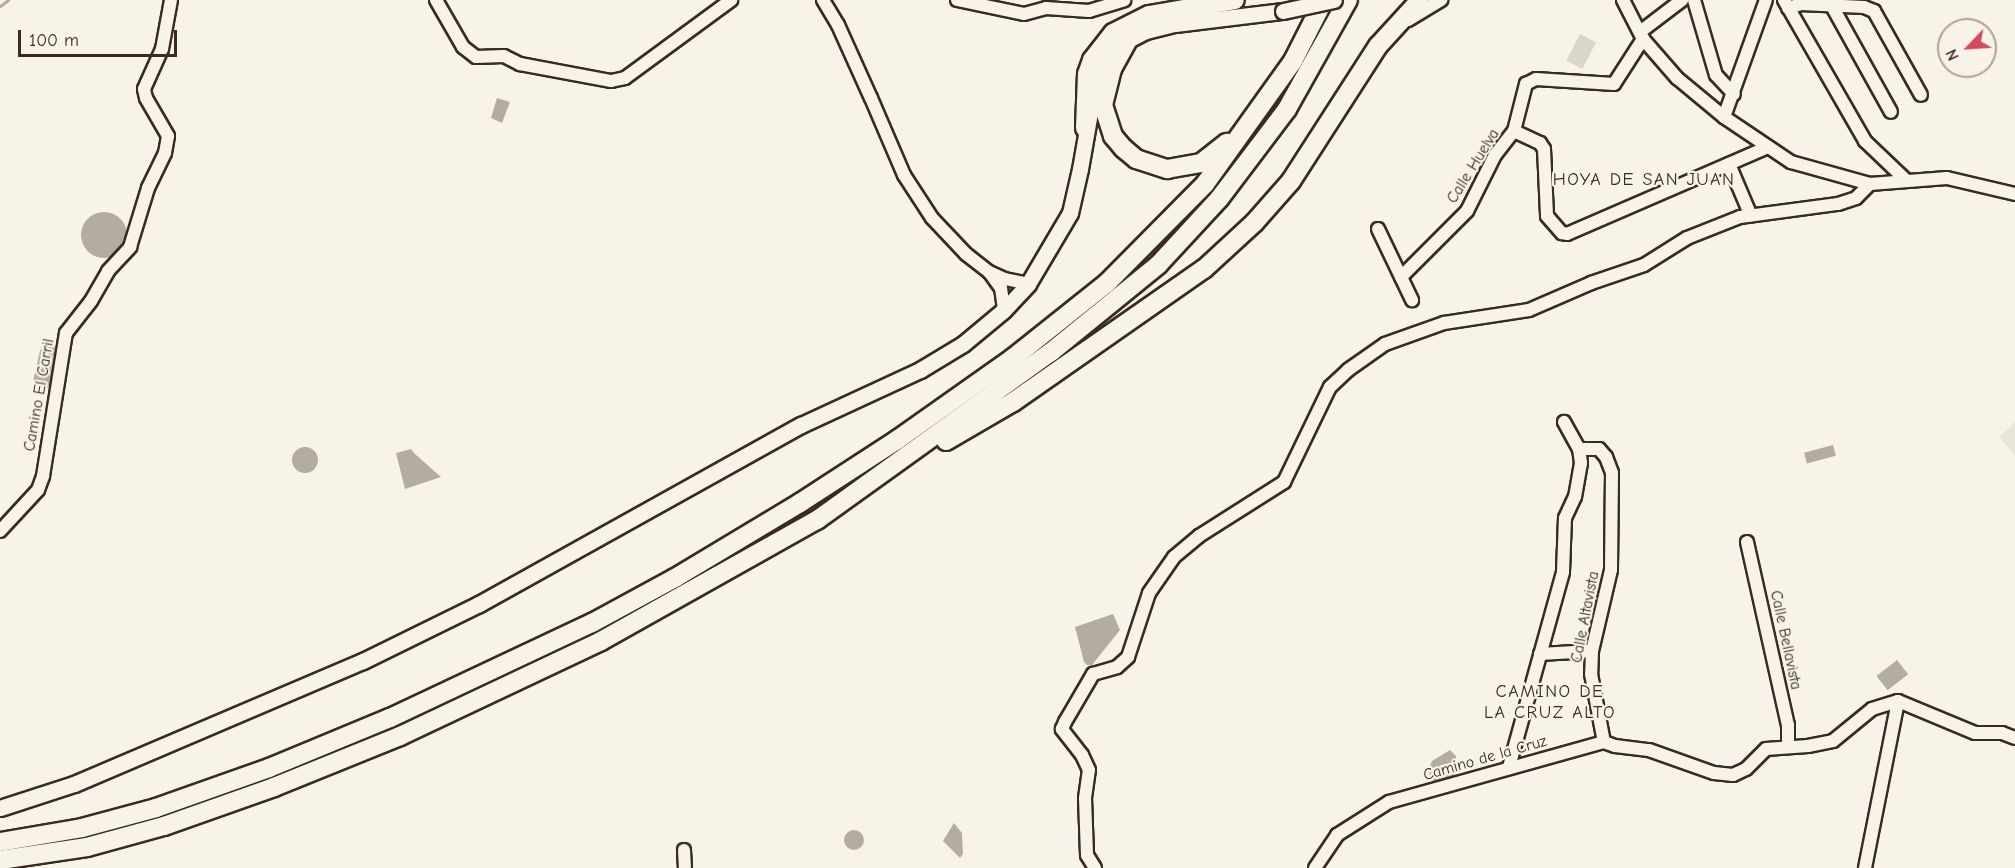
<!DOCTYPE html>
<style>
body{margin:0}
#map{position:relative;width:2015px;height:868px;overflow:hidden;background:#f7f3e8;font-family:"Comic Neue",sans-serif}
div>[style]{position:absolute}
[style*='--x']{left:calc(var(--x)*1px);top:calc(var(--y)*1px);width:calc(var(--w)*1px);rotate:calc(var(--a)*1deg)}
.built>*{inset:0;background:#e9e4d9}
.green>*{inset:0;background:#dbd6cb;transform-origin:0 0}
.water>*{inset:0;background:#b4aca0;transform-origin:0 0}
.round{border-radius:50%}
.stream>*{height:3px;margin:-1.5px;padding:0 1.5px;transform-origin:1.5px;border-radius:1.5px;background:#b4aca0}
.roads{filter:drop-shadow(2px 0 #3b2a1e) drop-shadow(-2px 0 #3b2a1e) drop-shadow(0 2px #3b2a1e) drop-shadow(0 -2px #3b2a1e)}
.minor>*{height:12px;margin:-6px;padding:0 6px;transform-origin:6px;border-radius:6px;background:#f7f3e8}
.major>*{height:15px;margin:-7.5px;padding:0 7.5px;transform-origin:7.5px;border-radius:7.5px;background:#f7f3e8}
.highway>*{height:18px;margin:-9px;padding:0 9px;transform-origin:9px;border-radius:9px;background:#f7f3e8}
.bridges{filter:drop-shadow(2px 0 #3b2a1e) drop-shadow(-2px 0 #3b2a1e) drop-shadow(0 2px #3b2a1e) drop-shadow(0 -2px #3b2a1e)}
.major-bridge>*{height:15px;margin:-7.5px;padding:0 7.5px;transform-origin:7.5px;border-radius:7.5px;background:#f7f3e8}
span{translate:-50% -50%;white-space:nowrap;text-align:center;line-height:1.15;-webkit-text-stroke:4.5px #f7f3e8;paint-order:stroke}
.street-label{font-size:16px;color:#3b2a1e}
.neighbourhood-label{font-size:18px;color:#3b2a1e;letter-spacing:1.5px}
.north{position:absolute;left:1937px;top:18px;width:60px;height:60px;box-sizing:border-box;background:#f7f3e8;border:2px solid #aca397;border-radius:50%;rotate:245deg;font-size:16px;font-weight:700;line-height:24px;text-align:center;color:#3b2a1e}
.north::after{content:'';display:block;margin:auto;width:21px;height:27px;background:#d1495b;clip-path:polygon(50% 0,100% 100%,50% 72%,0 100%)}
.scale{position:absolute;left:18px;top:30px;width:159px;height:27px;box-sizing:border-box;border:3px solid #3b2a1e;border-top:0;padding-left:8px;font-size:18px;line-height:21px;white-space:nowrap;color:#3b2a1e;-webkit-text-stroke:4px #f7f3e8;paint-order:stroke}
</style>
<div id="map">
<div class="built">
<i style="clip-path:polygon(2015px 422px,2015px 456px,1999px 437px)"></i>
</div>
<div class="green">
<i style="left:1580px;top:34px;width:18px;height:30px;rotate:27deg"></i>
</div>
<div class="water">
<i style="clip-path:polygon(497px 98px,510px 102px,502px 123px,491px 118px)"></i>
<i class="round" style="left:81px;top:212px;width:46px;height:46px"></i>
<i style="clip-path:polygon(46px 341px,58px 350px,50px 388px,42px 388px,33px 382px,40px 351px)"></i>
<i style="left:1833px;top:445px;width:11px;height:30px;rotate:75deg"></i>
<i class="round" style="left:292px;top:447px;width:26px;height:26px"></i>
<i style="clip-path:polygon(411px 449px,415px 454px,441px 477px,405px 489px,396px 453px)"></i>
<i style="clip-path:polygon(1113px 614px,1120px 630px,1092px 665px,1087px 665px,1084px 662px,1075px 627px)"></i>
<i style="left:1897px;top:660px;width:18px;height:26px;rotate:52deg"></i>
<i style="clip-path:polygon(1450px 750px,1456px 756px,1454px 777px,1435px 782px,1430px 779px,1429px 768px,1432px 761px)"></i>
<i style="clip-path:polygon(954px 823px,962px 833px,963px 854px,960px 858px,943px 841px)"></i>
<i class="round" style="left:844px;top:830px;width:20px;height:20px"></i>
</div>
<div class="stream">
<i style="--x:0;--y:6;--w:10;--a:-37"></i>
</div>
<div class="roads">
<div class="minor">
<i style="--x:436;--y:0;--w:54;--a:60.1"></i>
<i style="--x:463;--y:47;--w:16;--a:38"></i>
<i style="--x:476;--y:57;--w:28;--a:-2"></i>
<i style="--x:504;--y:56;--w:18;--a:27"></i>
<i style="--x:520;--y:64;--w:93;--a:10.6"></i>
<i style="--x:611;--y:81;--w:14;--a:-12"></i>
<i style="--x:625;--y:78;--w:132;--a:-36.3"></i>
<i style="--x:823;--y:0;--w:29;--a:59"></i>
<i style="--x:838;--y:25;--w:80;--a:65.7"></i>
<i style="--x:871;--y:98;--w:84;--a:66.8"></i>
<i style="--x:904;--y:175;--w:51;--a:56.9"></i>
<i style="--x:932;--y:218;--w:50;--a:46.6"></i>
<i style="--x:966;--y:254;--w:29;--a:38"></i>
<i style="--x:989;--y:272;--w:17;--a:24"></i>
<i style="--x:1005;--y:279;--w:24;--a:12"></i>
<i style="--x:957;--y:0;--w:68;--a:11.8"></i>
<i style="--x:1024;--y:14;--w:23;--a:-15"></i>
<i style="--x:1046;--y:8;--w:43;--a:4"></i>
<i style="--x:1089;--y:11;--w:37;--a:-17"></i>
<i style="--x:1623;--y:0;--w:44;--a:62.9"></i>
<i style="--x:1643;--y:39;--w:52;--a:48.9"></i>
<i style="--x:1677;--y:78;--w:61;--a:39.7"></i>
<i style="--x:1724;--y:117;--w:81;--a:33.9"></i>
<i style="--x:1791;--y:162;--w:82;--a:15.6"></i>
<i style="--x:1870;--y:184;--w:77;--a:-4.5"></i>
<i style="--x:1947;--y:178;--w:70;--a:13.2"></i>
<i style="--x:1694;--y:0;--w:78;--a:73.7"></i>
<i style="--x:1716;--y:75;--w:26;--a:47"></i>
<i style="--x:1784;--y:0;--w:163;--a:60.1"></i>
<i style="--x:1865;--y:141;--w:57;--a:43.6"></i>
<i style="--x:1832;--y:6;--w:121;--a:60.9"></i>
<i style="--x:1788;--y:8;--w:14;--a:-17"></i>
<i style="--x:1801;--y:4;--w:63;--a:2.7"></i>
<i style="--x:1864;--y:7;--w:11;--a:22"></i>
<i style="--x:1874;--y:11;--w:96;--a:60.8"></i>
<i style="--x:1408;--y:20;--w:39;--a:-31"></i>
<i style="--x:1640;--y:32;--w:53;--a:-37.3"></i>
<i style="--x:1724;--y:117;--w:124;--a:-70.3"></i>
<i style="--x:1514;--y:131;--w:29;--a:25"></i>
<i style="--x:1540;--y:143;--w:7;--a:56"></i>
<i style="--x:1544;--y:149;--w:67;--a:87.4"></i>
<i style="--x:1547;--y:216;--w:23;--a:49"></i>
<i style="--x:1562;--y:233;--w:5;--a:11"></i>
<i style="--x:1567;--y:234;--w:219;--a:-23.4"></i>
<i style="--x:1729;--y:164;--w:56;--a:67.1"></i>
<i style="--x:1378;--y:229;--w:79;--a:64.4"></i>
<i style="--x:990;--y:273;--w:19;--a:54"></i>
<i style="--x:1001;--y:288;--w:22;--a:82"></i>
<i style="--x:1401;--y:277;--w:93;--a:-45"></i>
<i style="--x:1467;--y:211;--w:63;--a:-63.4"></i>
<i style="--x:1495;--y:155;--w:31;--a:-52"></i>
<i style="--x:1514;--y:131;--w:49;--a:-75.7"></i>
<i style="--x:1526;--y:84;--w:11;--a:-27"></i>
<i style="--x:1536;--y:79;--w:78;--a:3.7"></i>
<i style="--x:1614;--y:84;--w:54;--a:-57.2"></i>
<i style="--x:1579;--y:449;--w:20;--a:0"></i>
<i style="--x:1599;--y:449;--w:11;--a:49"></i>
<i style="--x:1606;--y:457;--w:17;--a:69"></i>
<i style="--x:1612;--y:473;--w:97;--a:90.6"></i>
<i style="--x:1611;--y:570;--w:83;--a:103.2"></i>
<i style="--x:1592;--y:651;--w:23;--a:92"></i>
<i style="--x:1591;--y:674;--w:69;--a:79.2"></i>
<i style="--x:0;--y:531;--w:56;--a:-47.2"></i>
<i style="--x:38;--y:490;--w:15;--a:-70"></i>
<i style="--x:43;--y:476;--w:145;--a:-80.9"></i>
<i style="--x:66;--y:333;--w:41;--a:-52"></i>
<i style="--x:91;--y:301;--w:34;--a:-60"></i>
<i style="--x:108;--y:271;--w:33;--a:-47"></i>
<i style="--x:130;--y:247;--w:62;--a:-73"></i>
<i style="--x:148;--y:188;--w:39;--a:-64"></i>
<i style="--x:165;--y:153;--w:17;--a:-80"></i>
<i style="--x:168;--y:136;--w:44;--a:-120.1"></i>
<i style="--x:146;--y:98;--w:9;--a:-103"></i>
<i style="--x:144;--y:89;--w:44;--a:-65.8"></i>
<i style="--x:162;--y:49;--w:50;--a:-79.6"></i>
<i style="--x:1747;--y:542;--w:188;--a:77.4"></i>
<i style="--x:1788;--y:725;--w:21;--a:90"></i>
<i style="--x:1540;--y:654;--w:52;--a:-3.3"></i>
<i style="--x:1509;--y:767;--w:202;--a:-74.5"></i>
<i style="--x:1563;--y:572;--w:54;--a:-87.9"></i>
<i style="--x:1565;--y:518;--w:23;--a:-65"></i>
<i style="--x:1575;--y:497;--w:35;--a:-80"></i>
<i style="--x:1581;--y:463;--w:14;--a:-98"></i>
<i style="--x:1579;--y:449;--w:31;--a:-119"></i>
<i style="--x:684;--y:850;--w:18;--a:87"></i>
<i style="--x:1095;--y:868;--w:15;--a:-122"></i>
<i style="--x:1087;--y:855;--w:57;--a:-92"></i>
<i style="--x:1085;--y:798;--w:28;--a:-82"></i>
<i style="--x:1089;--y:770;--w:17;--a:-115"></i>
<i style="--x:1082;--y:755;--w:33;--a:-128"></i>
<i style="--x:1062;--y:729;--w:8;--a:-67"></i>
<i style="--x:1065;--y:722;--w:56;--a:-59.7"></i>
<i style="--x:1093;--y:674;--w:25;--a:-16"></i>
<i style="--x:1117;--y:667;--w:15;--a:-42"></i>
<i style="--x:1128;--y:657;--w:67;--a:-71.8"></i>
<i style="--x:1149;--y:593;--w:44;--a:-55.2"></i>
<i style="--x:1174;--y:557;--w:33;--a:-40"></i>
<i style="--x:1199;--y:536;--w:101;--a:-32.4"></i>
<i style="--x:1284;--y:482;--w:106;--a:-64.2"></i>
<i style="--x:1330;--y:387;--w:25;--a:-43"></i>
<i style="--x:1348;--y:370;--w:45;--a:-35.1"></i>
<i style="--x:1385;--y:344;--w:63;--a:-19.6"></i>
<i style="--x:1444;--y:323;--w:86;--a:-8.7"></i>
<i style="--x:1529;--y:310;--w:68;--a:-23.5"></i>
<i style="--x:1591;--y:283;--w:56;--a:-18.8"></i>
<i style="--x:1644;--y:265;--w:51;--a:-32.1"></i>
<i style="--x:1687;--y:238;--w:57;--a:-21.6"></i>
<i style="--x:1740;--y:217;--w:99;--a:-7.6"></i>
<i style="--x:1838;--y:204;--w:19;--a:-18"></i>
<i style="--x:1856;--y:198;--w:20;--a:-45"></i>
<i style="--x:1315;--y:868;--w:40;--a:-56"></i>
<i style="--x:1337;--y:835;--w:62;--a:-32.4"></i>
<i style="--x:1389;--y:802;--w:223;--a:-15.6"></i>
<i style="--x:1604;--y:742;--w:12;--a:20"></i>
<i style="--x:1615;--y:746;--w:34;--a:7"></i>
<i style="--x:1649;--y:750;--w:69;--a:19.5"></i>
<i style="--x:1714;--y:773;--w:19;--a:6"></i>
<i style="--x:1733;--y:775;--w:14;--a:-25"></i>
<i style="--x:1746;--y:769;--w:28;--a:-45"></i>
<i style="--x:1766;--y:749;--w:42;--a:-4.1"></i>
<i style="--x:1808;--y:746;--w:25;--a:-11"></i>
<i style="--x:1833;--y:741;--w:50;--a:-39.4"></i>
<i style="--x:1872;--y:709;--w:27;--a:-17"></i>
<i style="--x:1898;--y:701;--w:83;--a:22.6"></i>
<i style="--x:1975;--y:733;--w:27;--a:0"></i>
<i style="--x:2002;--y:733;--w:14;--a:21"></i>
<i style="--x:1865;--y:868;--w:170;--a:-78.8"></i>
</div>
<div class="major">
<i style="--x:0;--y:808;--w:78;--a:-18"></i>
<i style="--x:74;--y:784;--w:314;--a:-23.1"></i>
<i style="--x:363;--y:661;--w:129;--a:-26.2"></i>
<i style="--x:479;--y:604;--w:368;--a:-29.1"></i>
<i style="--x:801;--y:425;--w:131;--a:-24.8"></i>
<i style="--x:920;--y:370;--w:50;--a:-31.2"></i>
<i style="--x:963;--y:344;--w:53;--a:-39.7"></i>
<i style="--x:1004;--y:310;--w:35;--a:-47"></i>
<i style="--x:1028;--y:284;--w:82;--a:-59.4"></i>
<i style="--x:1070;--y:213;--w:45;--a:-77.2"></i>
<i style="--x:1080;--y:169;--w:80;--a:-80"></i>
<i style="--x:1094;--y:90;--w:29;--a:-68"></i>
<i style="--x:1105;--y:63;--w:33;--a:-45"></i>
<i style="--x:1128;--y:40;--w:20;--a:-27"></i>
<i style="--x:1146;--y:31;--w:30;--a:-14"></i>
<i style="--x:1175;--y:24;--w:109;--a:-6.9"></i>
</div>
<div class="highway">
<i style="--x:1128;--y:40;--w:33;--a:119"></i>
<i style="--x:1112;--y:69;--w:37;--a:104"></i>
<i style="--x:1103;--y:105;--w:33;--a:72"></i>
<i style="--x:1113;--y:136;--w:16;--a:50"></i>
<i style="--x:1123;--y:148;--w:17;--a:40"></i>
<i style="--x:1136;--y:159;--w:33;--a:18"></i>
<i style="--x:1167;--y:169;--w:35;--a:-10"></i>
<i style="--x:1201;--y:163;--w:33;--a:-38"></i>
<i style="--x:1085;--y:128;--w:54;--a:-87.9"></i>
<i style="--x:1087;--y:74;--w:15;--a:-70"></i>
<i style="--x:1092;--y:60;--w:34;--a:-52"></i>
<i style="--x:1113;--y:33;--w:40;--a:-26.6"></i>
<i style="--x:1149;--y:15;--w:87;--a:-9.9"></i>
<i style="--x:946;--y:441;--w:78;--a:-30.2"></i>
<i style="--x:1013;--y:402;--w:233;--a:-34.9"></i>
<i style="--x:1204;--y:269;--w:68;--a:-42.6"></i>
<i style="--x:1254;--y:223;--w:56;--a:-48.6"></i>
<i style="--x:1291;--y:181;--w:161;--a:-57.2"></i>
<i style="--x:1378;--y:46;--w:62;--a:-47.6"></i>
<i style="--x:0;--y:842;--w:83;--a:-9.7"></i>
<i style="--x:82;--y:828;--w:77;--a:-15.1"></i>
<i style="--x:156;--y:808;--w:120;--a:-19.5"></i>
<i style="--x:269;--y:768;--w:131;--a:-22.5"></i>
<i style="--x:390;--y:718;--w:223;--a:-25.2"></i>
<i style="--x:592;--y:623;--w:94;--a:-28.5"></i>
<i style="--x:675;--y:578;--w:146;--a:-31"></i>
<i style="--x:800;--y:503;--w:116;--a:-33"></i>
<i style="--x:897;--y:440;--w:142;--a:-35.3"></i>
<i style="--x:1013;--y:358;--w:120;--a:-38.6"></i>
<i style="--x:1107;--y:283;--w:139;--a:-45.3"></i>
<i style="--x:1205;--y:184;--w:151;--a:-54.4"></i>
<i style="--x:1293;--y:61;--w:68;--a:-63.1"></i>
<i style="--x:0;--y:860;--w:88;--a:-8.5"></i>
<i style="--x:87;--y:847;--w:80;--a:-15.3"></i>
<i style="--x:164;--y:826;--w:117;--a:-19.5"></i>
<i style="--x:274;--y:787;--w:136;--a:-22"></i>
<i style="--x:400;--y:736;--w:222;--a:-25.3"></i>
<i style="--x:601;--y:641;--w:248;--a:-29.3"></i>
<i style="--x:817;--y:520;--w:288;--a:-35.7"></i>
<i style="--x:1051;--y:352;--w:138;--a:-39.1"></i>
<i style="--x:1158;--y:265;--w:90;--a:-47.3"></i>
<i style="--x:1219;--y:199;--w:113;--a:-52.9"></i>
<i style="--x:1287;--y:109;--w:125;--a:-60.8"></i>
</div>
</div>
<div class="bridges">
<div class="major-bridge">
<i style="--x:1283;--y:11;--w:52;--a:-12.2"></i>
</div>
</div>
<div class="street-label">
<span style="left:1473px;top:166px;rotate:-58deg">Calle Huelva</span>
<span style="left:39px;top:395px;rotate:-80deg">Camino El Carril</span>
<span style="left:1585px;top:617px;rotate:-79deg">Calle Altavista</span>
<span style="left:1786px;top:640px;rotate:78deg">Calle Bellavista</span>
<span style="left:1485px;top:758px;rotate:-16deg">Camino de la Cruz</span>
</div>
<div class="neighbourhood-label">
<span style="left:1644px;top:180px">HOYA DE SAN JUAN</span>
<span style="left:1550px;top:703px">CAMINO DE<br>LA CRUZ ALTO</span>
</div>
<div class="north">N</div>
<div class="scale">100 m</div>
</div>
